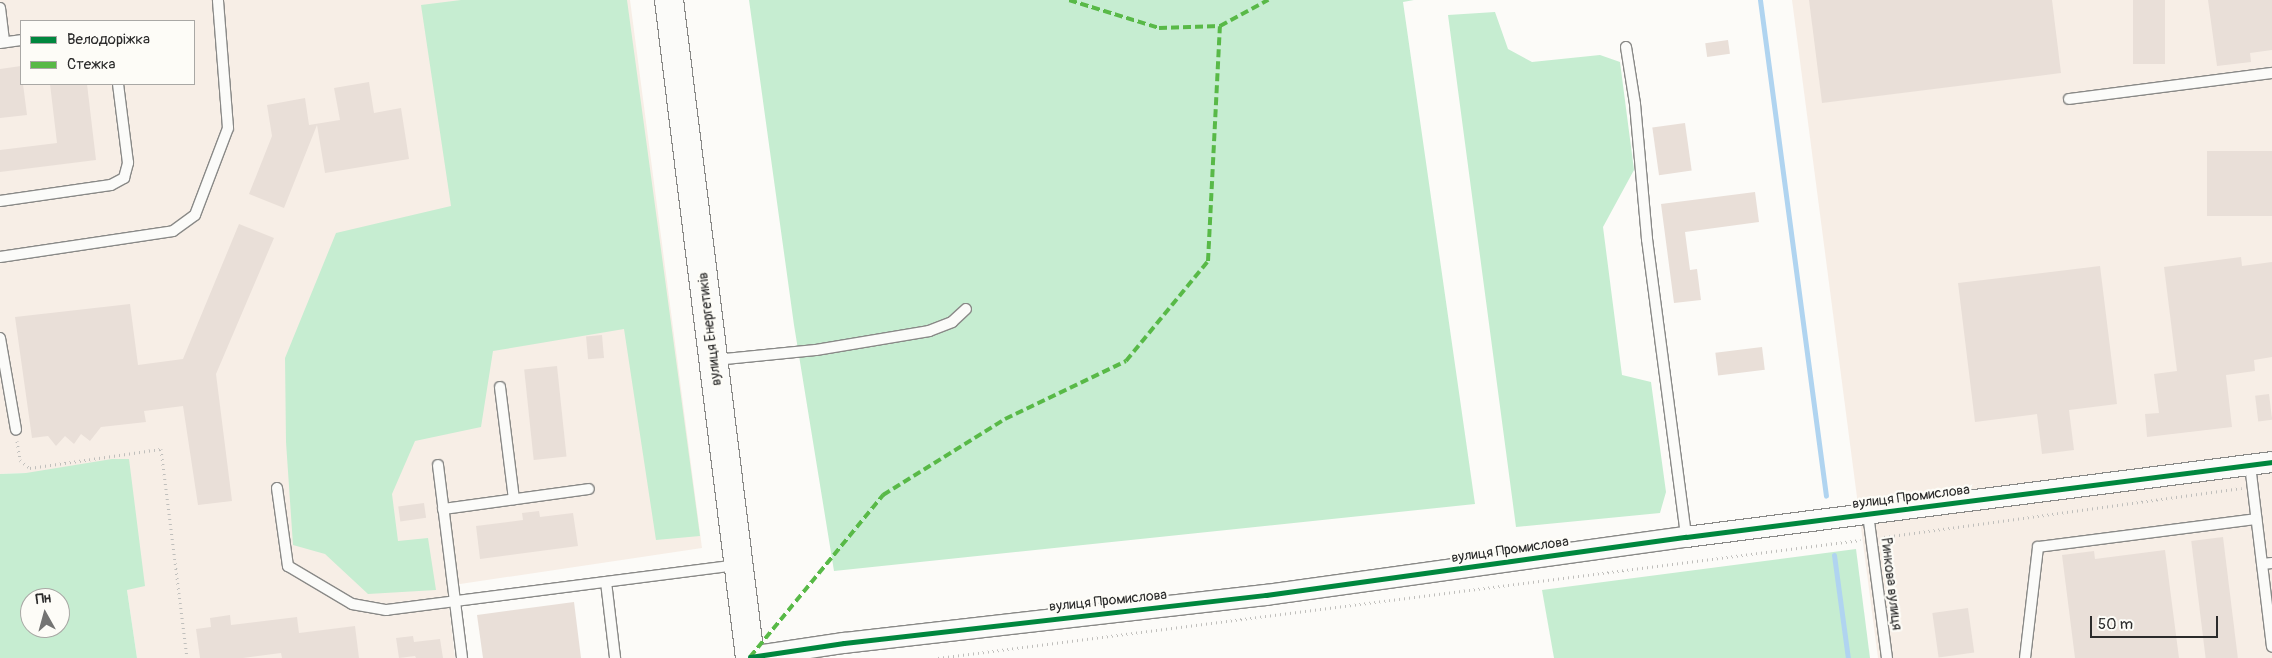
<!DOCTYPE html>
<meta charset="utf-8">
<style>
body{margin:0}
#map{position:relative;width:2272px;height:658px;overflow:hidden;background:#fcfbf8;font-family:Pangolin,sans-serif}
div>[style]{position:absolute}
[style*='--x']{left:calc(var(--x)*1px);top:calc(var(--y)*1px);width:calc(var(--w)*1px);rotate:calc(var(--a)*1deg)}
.built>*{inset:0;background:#f7eee6}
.green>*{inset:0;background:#c6edd1}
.stream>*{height:5px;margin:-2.5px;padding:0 2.5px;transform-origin:2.5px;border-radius:2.5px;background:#b0d4f0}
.building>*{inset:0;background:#e9dfd8;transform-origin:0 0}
.path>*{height:3px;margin-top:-1.5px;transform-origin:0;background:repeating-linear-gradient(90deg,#c0bfbc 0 1px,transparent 0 5px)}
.roads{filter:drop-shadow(1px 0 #898987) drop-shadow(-1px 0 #898987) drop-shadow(0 1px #898987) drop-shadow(0 -1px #898987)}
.service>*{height:10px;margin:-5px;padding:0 5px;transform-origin:5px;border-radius:5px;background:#fbfbf9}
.minor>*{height:20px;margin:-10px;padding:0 10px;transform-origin:10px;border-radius:10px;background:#fbfbf9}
.secondary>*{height:28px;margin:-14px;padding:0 14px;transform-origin:14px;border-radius:14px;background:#fbfbf9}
.quiet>*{height:4px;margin-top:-2px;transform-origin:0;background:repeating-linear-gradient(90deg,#58b947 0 8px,transparent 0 12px)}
.cycleway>*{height:5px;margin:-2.5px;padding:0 2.5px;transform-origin:2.5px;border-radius:2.5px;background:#00873e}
span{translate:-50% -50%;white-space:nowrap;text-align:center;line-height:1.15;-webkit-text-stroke:4.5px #fdfcf7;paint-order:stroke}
.street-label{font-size:14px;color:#2b2b2b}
.legend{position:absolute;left:20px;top:20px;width:175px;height:65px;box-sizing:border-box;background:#fdfcf7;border:1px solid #a9a8a5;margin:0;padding:6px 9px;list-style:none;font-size:15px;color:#2b2b2b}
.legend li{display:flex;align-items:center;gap:10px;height:25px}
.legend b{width:25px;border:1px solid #a9a8a5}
.north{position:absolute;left:20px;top:588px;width:50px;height:50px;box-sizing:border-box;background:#fdfcf7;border:1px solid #a9a8a5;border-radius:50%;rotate:353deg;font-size:14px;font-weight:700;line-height:20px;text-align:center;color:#2b2b2b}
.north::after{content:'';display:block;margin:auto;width:18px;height:22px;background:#747473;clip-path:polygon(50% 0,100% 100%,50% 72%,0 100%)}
.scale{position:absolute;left:2090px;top:616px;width:128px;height:22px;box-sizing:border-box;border:2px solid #2b2b2b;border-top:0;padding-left:6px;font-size:15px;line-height:18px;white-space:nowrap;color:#2b2b2b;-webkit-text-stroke:4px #fdfcf7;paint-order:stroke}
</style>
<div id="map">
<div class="built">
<i style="clip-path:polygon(evenodd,0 0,630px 0,702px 548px,447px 586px,455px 658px,137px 658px,127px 590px,26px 473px,0 474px,0 0,21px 21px,194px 21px,194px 84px,21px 84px,21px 21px)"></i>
<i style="clip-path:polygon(1792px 0,2272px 0,2272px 658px,1878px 658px)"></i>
</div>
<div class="green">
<i style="clip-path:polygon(461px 0,627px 0,700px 536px,656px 540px,624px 329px,493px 351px,481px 427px,415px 441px,392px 494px,398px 541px,428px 538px,436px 590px,368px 594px,325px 554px,293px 545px,286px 442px,285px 358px,336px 233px,451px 206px,421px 5px)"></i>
<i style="clip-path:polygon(749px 0,1414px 0,1403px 2px,1475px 504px,834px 571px,794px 325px)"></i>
<i style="clip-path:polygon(1495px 12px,1508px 49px,1532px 62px,1600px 55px,1620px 62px,1634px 170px,1603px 227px,1622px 375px,1651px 382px,1666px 492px,1660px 513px,1516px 527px,1448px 15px)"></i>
<i style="clip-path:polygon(evenodd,112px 459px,129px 459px,145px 586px,127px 590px,137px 658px,0 658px,0 474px,26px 473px,112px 459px,30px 598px,60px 598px,60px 628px,30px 628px,30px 598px)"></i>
<i style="clip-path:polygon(1856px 549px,1870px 658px,1554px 658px,1542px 590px)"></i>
</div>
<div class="stream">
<i style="--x:1760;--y:0;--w:500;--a:82.42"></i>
<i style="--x:1834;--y:555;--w:104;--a:82.3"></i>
</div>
<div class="building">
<i style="clip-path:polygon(1809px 0,2052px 0,2061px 73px,1822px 103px)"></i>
<i style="left:2133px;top:0;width:32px;height:64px"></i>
<i style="clip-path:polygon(2208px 0,2272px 0,2272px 50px,2250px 53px,2251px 62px,2217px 66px)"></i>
<i style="left:1728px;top:40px;width:14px;height:23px;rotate:82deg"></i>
<i style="clip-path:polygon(21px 66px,21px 84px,23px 84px,27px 115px,0 118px,0 69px)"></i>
<i style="clip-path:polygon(369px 82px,374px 113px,401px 108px,409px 159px,325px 173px,317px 125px,284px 208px,249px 194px,272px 136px,267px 105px,305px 98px,309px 125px,340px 120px,334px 88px)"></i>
<i style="clip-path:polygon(50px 84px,87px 84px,96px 160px,0 172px,0 150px,57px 143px)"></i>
<i style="left:1685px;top:123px;width:48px;height:33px;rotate:82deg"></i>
<i style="left:2272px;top:151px;width:65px;height:65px;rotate:90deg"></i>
<i style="clip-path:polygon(1755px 192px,1759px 222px,1685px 232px,1690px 270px,1697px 269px,1701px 300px,1674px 303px,1661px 204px)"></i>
<i style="clip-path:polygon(239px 224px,274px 238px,216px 374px,232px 501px,198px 505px,183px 406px,144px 411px,146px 422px,101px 427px,90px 441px,81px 434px,74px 444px,65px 436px,56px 446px,48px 436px,32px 438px,15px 317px,130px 304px,138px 365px,183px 359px)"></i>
<i style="clip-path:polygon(2241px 257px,2242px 266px,2272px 262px,2272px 357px,2254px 360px,2255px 371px,2226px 375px,2232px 427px,2147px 437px,2145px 414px,2159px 413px,2154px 374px,2177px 371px,2164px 267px)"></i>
<i style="clip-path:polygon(2100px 266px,2117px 404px,2069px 410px,2074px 450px,2042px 454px,2037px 414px,1975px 422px,1958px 283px)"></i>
<i style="left:602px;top:335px;width:23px;height:16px;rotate:85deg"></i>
<i style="left:1762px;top:347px;width:23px;height:47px;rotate:83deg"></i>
<i style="left:557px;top:366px;width:91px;height:33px;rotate:84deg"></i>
<i style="left:2269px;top:394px;width:26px;height:14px;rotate:83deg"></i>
<i style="left:424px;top:503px;width:15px;height:26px;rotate:82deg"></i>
<i style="clip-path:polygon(539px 511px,540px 517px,573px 513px,578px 546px,480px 559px,476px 526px,523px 520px,522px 513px)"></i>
<i style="left:2223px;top:537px;width:122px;height:32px;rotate:83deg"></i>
<i style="clip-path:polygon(2165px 550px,2179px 658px,2075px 658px,2062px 555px,2094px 551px,2095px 559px)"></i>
<i style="clip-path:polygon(574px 602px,581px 658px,483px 658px,477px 615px)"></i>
<i style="left:1968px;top:608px;width:45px;height:36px;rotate:82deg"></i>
<i style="clip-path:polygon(230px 615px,231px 625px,297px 617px,299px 633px,355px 626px,359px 658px,282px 658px,281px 653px,243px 658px,200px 658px,196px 629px,211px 627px,210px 618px)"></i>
<i style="clip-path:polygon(413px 636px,414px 642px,440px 639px,443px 658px,416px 658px,415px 656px,399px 658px,396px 638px)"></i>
</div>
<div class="path">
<i style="--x:17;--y:441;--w:19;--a:81"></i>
<i style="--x:20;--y:460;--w:13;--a:39"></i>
<i style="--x:30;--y:468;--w:132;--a:-8.3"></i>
<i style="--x:161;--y:449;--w:211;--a:82.9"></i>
<i style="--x:1884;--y:537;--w:361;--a:-7.8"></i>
<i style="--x:938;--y:658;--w:930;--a:-7.29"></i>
</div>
<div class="roads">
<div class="service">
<i style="--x:0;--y:8;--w:34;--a:83"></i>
<i style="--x:0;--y:43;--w:21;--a:-8"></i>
<i style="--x:1626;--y:47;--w:58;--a:81"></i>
<i style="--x:1635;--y:104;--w:136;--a:84.9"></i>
<i style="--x:1647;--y:239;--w:301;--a:82.5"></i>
<i style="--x:2069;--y:99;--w:205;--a:-7.3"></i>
<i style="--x:0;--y:201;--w:112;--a:-8.2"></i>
<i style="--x:111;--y:185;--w:15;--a:-28"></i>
<i style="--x:124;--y:178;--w:16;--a:-75"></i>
<i style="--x:128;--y:163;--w:80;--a:-97.2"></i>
<i style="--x:0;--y:257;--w:175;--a:-8.5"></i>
<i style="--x:173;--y:231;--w:27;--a:-36"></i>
<i style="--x:195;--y:215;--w:93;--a:-69.2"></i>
<i style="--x:228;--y:128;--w:128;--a:-94.5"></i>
<i style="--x:0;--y:338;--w:93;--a:80.1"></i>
<i style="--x:715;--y:360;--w:101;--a:-5.7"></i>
<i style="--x:816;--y:350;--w:115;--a:-9.5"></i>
<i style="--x:929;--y:331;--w:25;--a:-21"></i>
<i style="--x:952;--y:322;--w:19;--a:-43"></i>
<i style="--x:500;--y:387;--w:113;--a:82.9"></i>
<i style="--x:438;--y:465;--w:194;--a:82.9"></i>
<i style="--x:2250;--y:465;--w:183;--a:83.1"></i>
<i style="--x:277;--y:488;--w:79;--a:82"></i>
<i style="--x:288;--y:566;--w:74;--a:30.7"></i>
<i style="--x:352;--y:604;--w:35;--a:10"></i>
<i style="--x:386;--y:610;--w:354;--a:-7.3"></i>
<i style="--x:443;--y:509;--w:147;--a:-7.8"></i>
<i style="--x:1868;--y:514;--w:145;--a:82.5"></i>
<i style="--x:2262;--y:564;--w:10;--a:-6"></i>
<i style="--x:606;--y:582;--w:77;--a:83.2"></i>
<i style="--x:2025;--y:658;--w:112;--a:-83.3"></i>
<i style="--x:2038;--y:547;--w:220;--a:-7.3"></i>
</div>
<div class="minor">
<i style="--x:750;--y:657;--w:95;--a:-8.5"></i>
<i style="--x:844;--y:643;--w:425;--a:-6.5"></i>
<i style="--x:1266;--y:595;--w:424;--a:-7.9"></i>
<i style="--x:1686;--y:537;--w:591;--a:-7.29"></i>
</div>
<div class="secondary">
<i style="--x:669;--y:0;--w:663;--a:82.98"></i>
</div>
</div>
<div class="quiet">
<i style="--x:1069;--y:0;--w:94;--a:17.3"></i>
<i style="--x:1159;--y:28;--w:61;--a:-1.9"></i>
<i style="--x:750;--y:657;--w:210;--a:-50.6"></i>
<i style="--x:883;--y:495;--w:144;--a:-31.9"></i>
<i style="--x:1005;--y:419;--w:134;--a:-25.6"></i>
<i style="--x:1126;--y:361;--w:129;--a:-50.6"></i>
<i style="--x:1208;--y:261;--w:235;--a:-87.1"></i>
<i style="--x:1220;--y:26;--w:55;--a:-28.4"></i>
</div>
<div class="cycleway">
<i style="--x:750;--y:657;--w:95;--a:-8.5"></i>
<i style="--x:844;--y:643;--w:425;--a:-6.5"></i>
<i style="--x:1266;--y:595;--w:424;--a:-7.9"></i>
<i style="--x:1686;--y:537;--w:591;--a:-7.29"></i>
</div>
<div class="street-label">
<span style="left:710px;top:329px;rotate:-97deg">вулиця Енергетиків</span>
<span style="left:1911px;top:497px;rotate:-7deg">вулиця Промислова</span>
<span style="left:1510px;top:550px;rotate:-8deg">вулиця Промислова</span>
<span style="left:1891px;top:584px;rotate:83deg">Ринкова вулиця</span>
<span style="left:1108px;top:601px;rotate:-6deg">вулиця Промислова</span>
</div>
<ul class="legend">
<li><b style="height:6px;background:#00873e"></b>Велодоріжка</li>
<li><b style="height:6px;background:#58b947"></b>Стежка</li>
</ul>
<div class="north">Пн</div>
<div class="scale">50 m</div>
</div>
